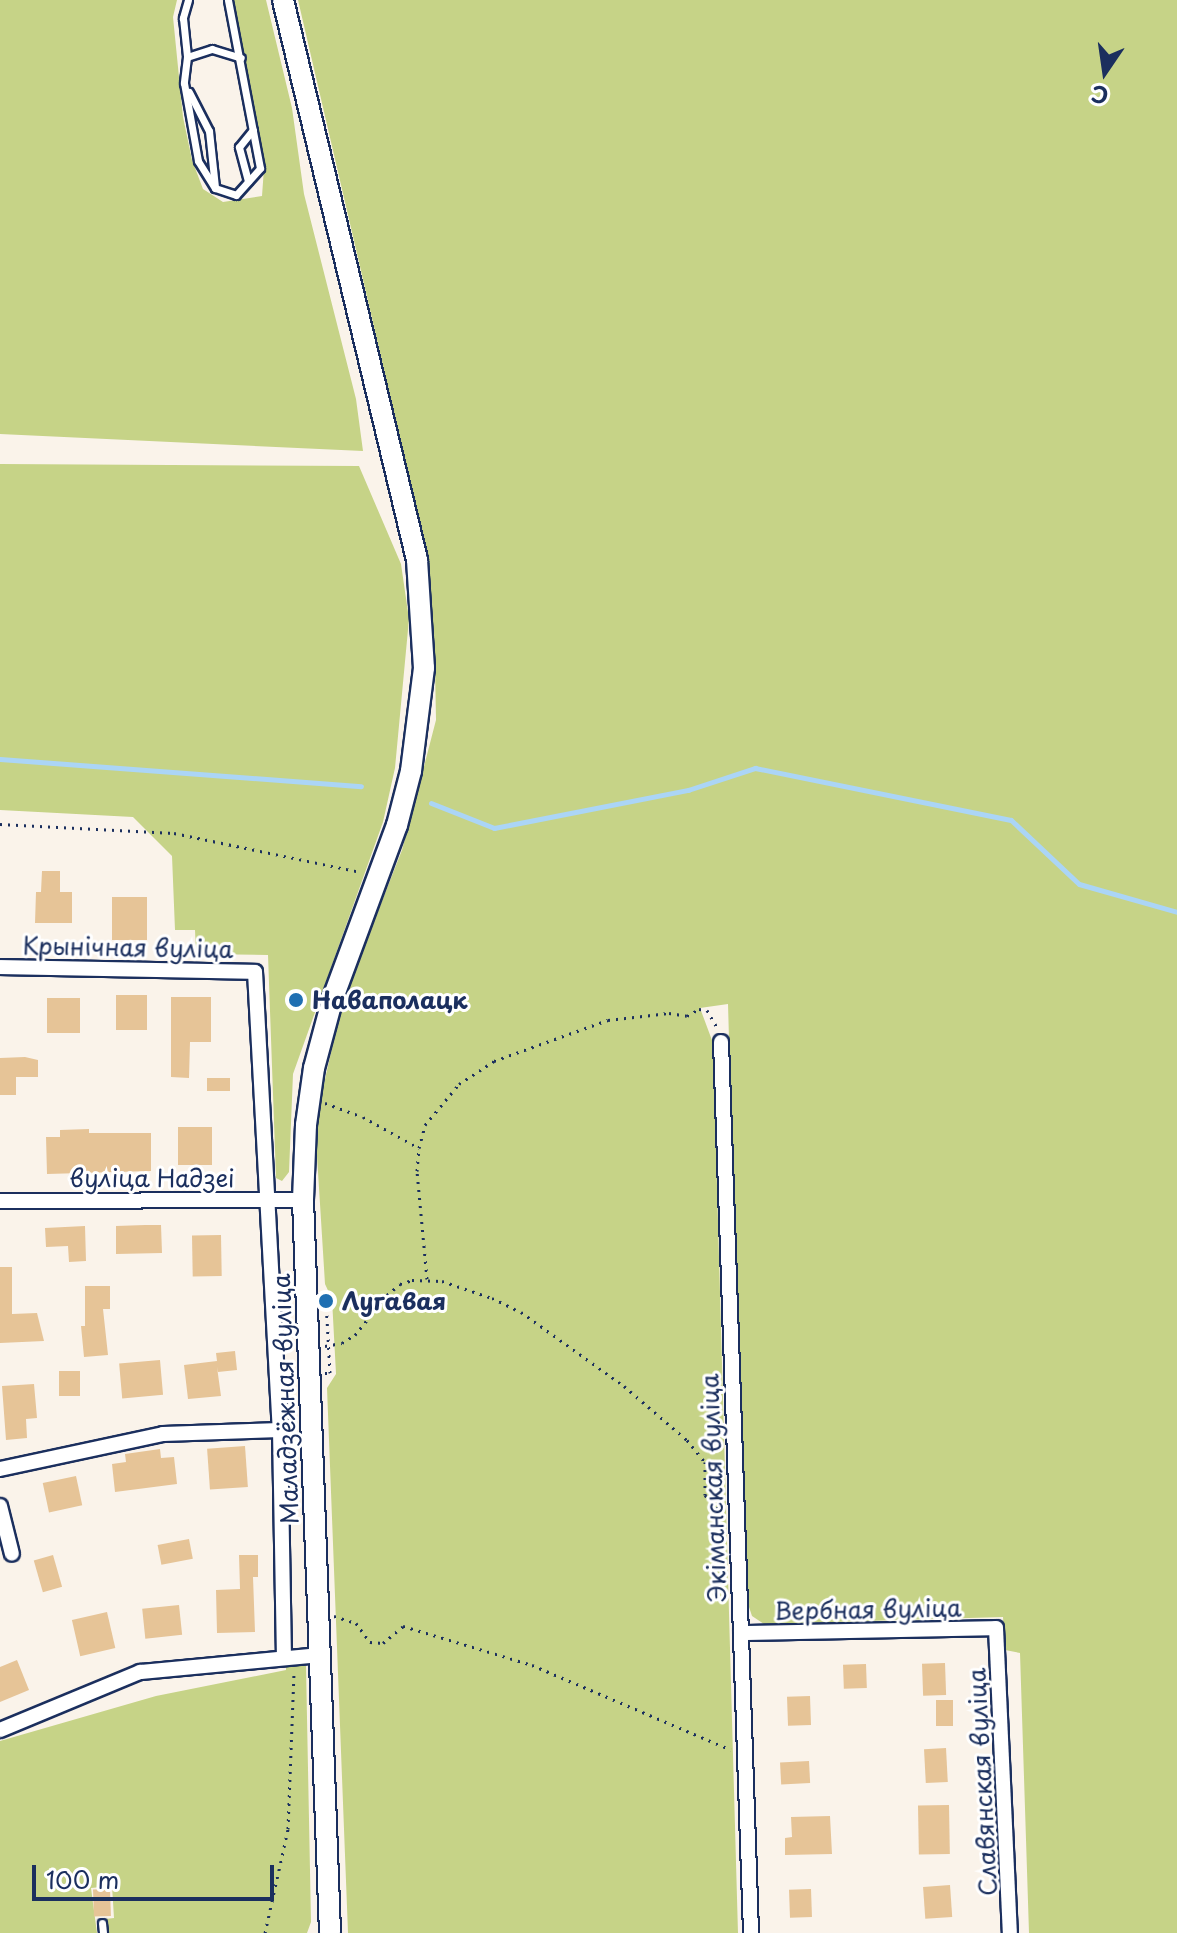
<!DOCTYPE html>
<meta charset="utf-8">
<style>
body{margin:0}
#map{position:relative;width:1177px;height:1933px;overflow:hidden;background:#faf3ea;font-family:"Playpen Sans",sans-serif}
div>[style]{position:absolute}
[style*='--x']{left:calc(var(--x)*1px);top:calc(var(--y)*1px);width:calc(var(--w)*1px);rotate:calc(var(--a)*1deg)}
.green>*{inset:0;background:#c6d387}
.stream>*{height:5px;margin:-2.5px;padding:0 2.5px;transform-origin:2.5px;border-radius:2.5px;background:#abd5f6}
.building>*{inset:0;background:#e6c497;transform-origin:0 0}
.path>*{height:3px;margin-top:-1.5px;transform-origin:0;background:repeating-linear-gradient(90deg,#1b2f5e 0 2px,transparent 0 8px)}
.roads{filter:drop-shadow(2px 0 #1b2f5e) drop-shadow(-2px 0 #1b2f5e) drop-shadow(0 2px #1b2f5e) drop-shadow(0 -2px #1b2f5e)}
.service>*{height:7px;margin:-3.5px;padding:0 3.5px;transform-origin:3.5px;border-radius:3.5px;background:#fff}
.minor>*{height:14px;margin:-7px;padding:0 7px;transform-origin:7px;border-radius:7px;background:#fff}
.secondary>*{height:20px;margin:-10px;padding:0 10px;transform-origin:10px;border-radius:10px;background:#fff}
.dots>*{width:22px;height:22px;translate:-50% -50%;box-sizing:border-box;border:4px solid #fff;border-radius:50%}
span{translate:-50% -50%;white-space:nowrap;text-align:center;line-height:1.15;-webkit-text-stroke:6px #fff;paint-order:stroke}
.street-label{font-size:24px;color:#1b2f5e}
.poi-label{font-size:24px;color:#1b2f5e;font-weight:700}
.left{translate:0 -50%;text-align:left}
.north{position:absolute;left:1065px;top:32px;width:80px;height:80px;-webkit-text-stroke:6px #fff;paint-order:stroke;rotate:193deg;font-size:22px;font-weight:700;line-height:32px;text-align:center;color:#1b2f5e}
.north::after{content:'';display:block;margin:auto;width:28px;height:36px;background:#1b2f5e;clip-path:polygon(50% 0,100% 100%,50% 72%,0 100%)}
.scale{position:absolute;left:32px;top:1865px;width:242px;height:36px;box-sizing:border-box;border:4px solid #1b2f5e;border-top:0;padding-left:10px;font-size:24px;line-height:28px;white-space:nowrap;color:#1b2f5e;-webkit-text-stroke:6px #fff;paint-order:stroke}
</style>
<div id="map">
<div class="green">
<i style="clip-path:polygon(0 0,177px 0,173px 17px,183px 117px,192px 160px,203px 189px,223px 202px,262px 196px,264px 168px,233px 0,266px 0,292px 108px,304px 194px,356px 399px,363px 451px,0 434px)"></i>
<i style="clip-path:polygon(298px 0,1177px 0,1177px 1933px,1029px 1933px,1020px 1653px,1005px 1650px,1003px 1617px,764px 1624px,752px 1616px,748px 1604px,741px 1462px,728px 1004px,700px 1008px,713px 1043px,738px 1933px,348px 1933px,327px 1388px,336px 1374px,332px 1299px,325px 1284px,315px 1124px,342px 1003px,402px 850px,414px 805px,436px 720px,435px 667px,428px 559px)"></i>
<i style="clip-path:polygon(0 464px,359px 466px,401px 564px,409px 619px,395px 768px,383px 822px,293px 1074px,289px 1172px,282px 1181px,276px 1178px,268px 955px,196px 954px,195px 930px,175px 930px,172px 856px,133px 817px,0 810px)"></i>
<i style="clip-path:polygon(286px 1661px,306px 1666px,311px 1922px,307px 1933px,106px 1933px,105px 1919px,114px 1918px,112px 1886px,91px 1888px,97px 1933px,0 1933px,0 1741px,156px 1696px,286px 1670px)"></i>
</div>
<div class="stream">
<i style="--x:0;--y:759;--w:362;--a:4.3"></i>
<i style="--x:431;--y:803;--w:68;--a:21.6"></i>
<i style="--x:494;--y:828;--w:198;--a:-11.1"></i>
<i style="--x:688;--y:790;--w:71;--a:-18.2"></i>
<i style="--x:755;--y:768;--w:261;--a:11.5"></i>
<i style="--x:1011;--y:820;--w:93;--a:43.3"></i>
<i style="--x:1079;--y:884;--w:102;--a:15.9"></i>
</div>
<div class="building">
<i style="clip-path:polygon(42px 871px,60px 871px,60px 892px,72px 892px,72px 923px,35px 923px,36px 892px,41px 892px)"></i>
<i style="left:112px;top:897px;width:35px;height:43px"></i>
<i style="left:147px;top:995px;width:35px;height:31px;rotate:90deg"></i>
<i style="clip-path:polygon(171px 997px,211px 997px,211px 1042px,190px 1042px,189px 1078px,171px 1077px)"></i>
<i style="left:47px;top:998px;width:33px;height:35px"></i>
<i style="clip-path:polygon(25px 1057px,38px 1060px,38px 1077px,16px 1077px,16px 1095px,0 1095px,0 1058px)"></i>
<i style="left:207px;top:1078px;width:23px;height:13px"></i>
<i style="left:178px;top:1127px;width:34px;height:38px"></i>
<i style="clip-path:polygon(89px 1129px,89px 1133px,151px 1133px,151px 1171px,47px 1174px,46px 1137px,60px 1137px,60px 1130px)"></i>
<i style="clip-path:polygon(145px 1225px,161px 1225px,162px 1253px,116px 1254px,116px 1226px)"></i>
<i style="clip-path:polygon(85px 1226px,86px 1261px,69px 1262px,68px 1246px,46px 1247px,45px 1228px)"></i>
<i style="left:221px;top:1235px;width:41px;height:29px;rotate:89deg"></i>
<i style="clip-path:polygon(0 1267px,12px 1267px,12px 1314px,37px 1313px,44px 1341px,0 1343px)"></i>
<i style="clip-path:polygon(85px 1286px,110px 1286px,110px 1309px,103px 1309px,108px 1355px,84px 1357px,81px 1326px,85px 1326px)"></i>
<i style="clip-path:polygon(235px 1351px,237px 1370px,218px 1372px,217px 1367px,221px 1396px,188px 1399px,184px 1365px,217px 1361px,216px 1353px)"></i>
<i style="left:160px;top:1360px;width:35px;height:41px;rotate:85deg"></i>
<i style="left:59px;top:1371px;width:21px;height:25px"></i>
<i style="clip-path:polygon(34px 1384px,37px 1418px,26px 1419px,27px 1438px,6px 1440px,2px 1386px)"></i>
<i style="left:245px;top:1446px;width:41px;height:38px;rotate:86deg"></i>
<i style="clip-path:polygon(160px 1449px,161px 1458px,174px 1457px,177px 1484px,115px 1492px,112px 1464px,126px 1462px,125px 1454px)"></i>
<i style="left:76px;top:1476px;width:30px;height:34px;rotate:78deg"></i>
<i style="left:189px;top:1539px;width:20px;height:32px;rotate:79deg"></i>
<i style="left:53px;top:1555px;width:33px;height:20px;rotate:74deg"></i>
<i style="clip-path:polygon(239px 1555px,258px 1555px,258px 1577px,253px 1577px,255px 1632px,217px 1633px,216px 1590px,240px 1589px)"></i>
<i style="left:179px;top:1605px;width:30px;height:37px;rotate:84deg"></i>
<i style="left:107px;top:1612px;width:37px;height:36px;rotate:77deg"></i>
<i style="clip-path:polygon(17px 1660px,29px 1690px,0 1702px,0 1667px)"></i>
<i style="left:945px;top:1663px;width:32px;height:23px;rotate:88deg"></i>
<i style="left:866px;top:1664px;width:24px;height:23px;rotate:88deg"></i>
<i style="left:810px;top:1696px;width:29px;height:23px;rotate:88deg"></i>
<i style="left:936px;top:1700px;width:17px;height:26px"></i>
<i style="left:946px;top:1748px;width:34px;height:22px;rotate:87deg"></i>
<i style="left:809px;top:1761px;width:22px;height:29px;rotate:87deg"></i>
<i style="left:949px;top:1805px;width:49px;height:31px;rotate:89deg"></i>
<i style="clip-path:polygon(830px 1816px,832px 1854px,785px 1855px,785px 1838px,792px 1837px,791px 1817px)"></i>
<i style="left:950px;top:1885px;width:32px;height:27px;rotate:86deg"></i>
<i style="left:110px;top:1889px;width:27px;height:17px;rotate:88deg"></i>
<i style="left:811px;top:1889px;width:28px;height:22px;rotate:88deg"></i>
</div>
<div class="path">
<i style="--x:0;--y:824;--w:174;--a:3"></i>
<i style="--x:174;--y:833;--w:190;--a:11.8"></i>
<i style="--x:325;--y:1103;--w:40;--a:20.2"></i>
<i style="--x:363;--y:1117;--w:64;--a:29"></i>
<i style="--x:427;--y:1279;--w:108;--a:-95.3"></i>
<i style="--x:417;--y:1171;--w:23;--a:-85"></i>
<i style="--x:419;--y:1148;--w:24;--a:-75"></i>
<i style="--x:425;--y:1125;--w:53;--a:-50.3"></i>
<i style="--x:459;--y:1084;--w:42;--a:-33.3"></i>
<i style="--x:494;--y:1061;--w:121;--a:-19.8"></i>
<i style="--x:608;--y:1020;--w:61;--a:-6.5"></i>
<i style="--x:669;--y:1013;--w:18;--a:9"></i>
<i style="--x:687;--y:1016;--w:14;--a:-30"></i>
<i style="--x:699;--y:1009;--w:8;--a:7"></i>
<i style="--x:707;--y:1010;--w:20;--a:60"></i>
<i style="--x:325;--y:1346;--w:17;--a:-10"></i>
<i style="--x:342;--y:1343;--w:15;--a:-32"></i>
<i style="--x:355;--y:1335;--w:51;--a:-51.3"></i>
<i style="--x:387;--y:1295;--w:17;--a:-40"></i>
<i style="--x:400;--y:1284;--w:13;--a:-18"></i>
<i style="--x:412;--y:1280;--w:30;--a:2"></i>
<i style="--x:442;--y:1281;--w:53;--a:18.8"></i>
<i style="--x:492;--y:1298;--w:32;--a:26"></i>
<i style="--x:521;--y:1312;--w:127;--a:35.7"></i>
<i style="--x:624;--y:1386;--w:83;--a:40.6"></i>
<i style="--x:687;--y:1440;--w:28;--a:51"></i>
<i style="--x:705;--y:1462;--w:33;--a:90"></i>
<i style="--x:705;--y:1495;--w:24;--a:48"></i>
<i style="--x:325;--y:1373;--w:5;--a:0"></i>
<i style="--x:330;--y:1373;--w:72;--a:-93.2"></i>
<i style="--x:334;--y:1616;--w:23;--a:18"></i>
<i style="--x:356;--y:1623;--w:24;--a:54"></i>
<i style="--x:370;--y:1642;--w:13;--a:4"></i>
<i style="--x:383;--y:1643;--w:26;--a:-40"></i>
<i style="--x:403;--y:1626;--w:135;--a:16.8"></i>
<i style="--x:532;--y:1665;--w:216;--a:23.1"></i>
<i style="--x:265;--y:1933;--w:107;--a:-77.5"></i>
<i style="--x:288;--y:1829;--w:157;--a:-87.8"></i>
</div>
<div class="roads">
<div class="service">
<i style="--x:188;--y:0;--w:19;--a:106"></i>
<i style="--x:183;--y:18;--w:39;--a:84"></i>
<i style="--x:187;--y:57;--w:26;--a:97"></i>
<i style="--x:184;--y:83;--w:79;--a:79.8"></i>
<i style="--x:198;--y:161;--w:32;--a:58"></i>
<i style="--x:215;--y:188;--w:22;--a:18"></i>
<i style="--x:236;--y:195;--w:36;--a:-48"></i>
<i style="--x:260;--y:168;--w:171;--a:-100.8"></i>
<i style="--x:187;--y:57;--w:26;--a:-18"></i>
<i style="--x:212;--y:49;--w:30;--a:17"></i>
<i style="--x:189;--y:92;--w:44;--a:62.9"></i>
<i style="--x:209;--y:131;--w:56;--a:83.9"></i>
<i style="--x:248;--y:181;--w:35;--a:-105"></i>
<i style="--x:239;--y:147;--w:22;--a:-51"></i>
<i style="--x:102;--y:1923;--w:10;--a:84"></i>
</div>
<div class="minor">
<i style="--x:0;--y:967;--w:255;--a:1.1"></i>
<i style="--x:255;--y:972;--w:459;--a:86.9"></i>
<i style="--x:280;--y:1430;--w:226;--a:89"></i>
<i style="--x:721;--y:1042;--w:892;--a:88.07"></i>
<i style="--x:0;--y:1201;--w:303;--a:-0.2"></i>
<i style="--x:0;--y:1469;--w:167;--a:-12.1"></i>
<i style="--x:163;--y:1434;--w:117;--a:-2"></i>
<i style="--x:0;--y:1506;--w:49;--a:76"></i>
<i style="--x:741;--y:1633;--w:255;--a:-1.1"></i>
<i style="--x:996;--y:1628;--w:305;--a:87.4"></i>
<i style="--x:0;--y:1730;--w:152;--a:-22.5"></i>
<i style="--x:140;--y:1672;--w:182;--a:-5.4"></i>
</div>
<div class="secondary">
<i style="--x:283;--y:0;--w:576;--a:76.54"></i>
<i style="--x:417;--y:560;--w:108;--a:86.3"></i>
<i style="--x:424;--y:668;--w:104;--a:97.2"></i>
<i style="--x:411;--y:771;--w:56;--a:104.5"></i>
<i style="--x:397;--y:825;--w:188;--a:110.3"></i>
<i style="--x:332;--y:1001;--w:69;--a:105"></i>
<i style="--x:314;--y:1068;--w:58;--a:98"></i>
<i style="--x:306;--y:1125;--w:75;--a:92.3"></i>
<i style="--x:303;--y:1200;--w:733;--a:87.89"></i>
</div>
</div>
<div class="dots">
<i style="left:296px;top:1000px;background:#1f6fb2"></i>
<i style="left:326px;top:1301px;background:#1f6fb2"></i>
</div>
<div class="street-label">
<span style="left:128px;top:947px;rotate:1deg">Крынічная вуліца</span>
<span style="left:152px;top:1178px">вуліца Надзеі</span>
<span style="left:285px;top:1399px;rotate:-92deg">Маладзёжная вуліца</span>
<span style="left:713px;top:1488px;rotate:-92deg">Экіманская вуліца</span>
<span style="left:868px;top:1609px;rotate:-1deg">Вербная вуліца</span>
<span style="left:982px;top:1782px;rotate:-93deg">Славянская вуліца</span>
</div>
<div class="poi-label">
<span class="left" style="left:312px;top:1000px">Наваполацк</span>
<span class="left" style="left:342px;top:1301px">Лугавая</span>
</div>
<div class="north">С</div>
<div class="scale">100 m</div>
</div>
